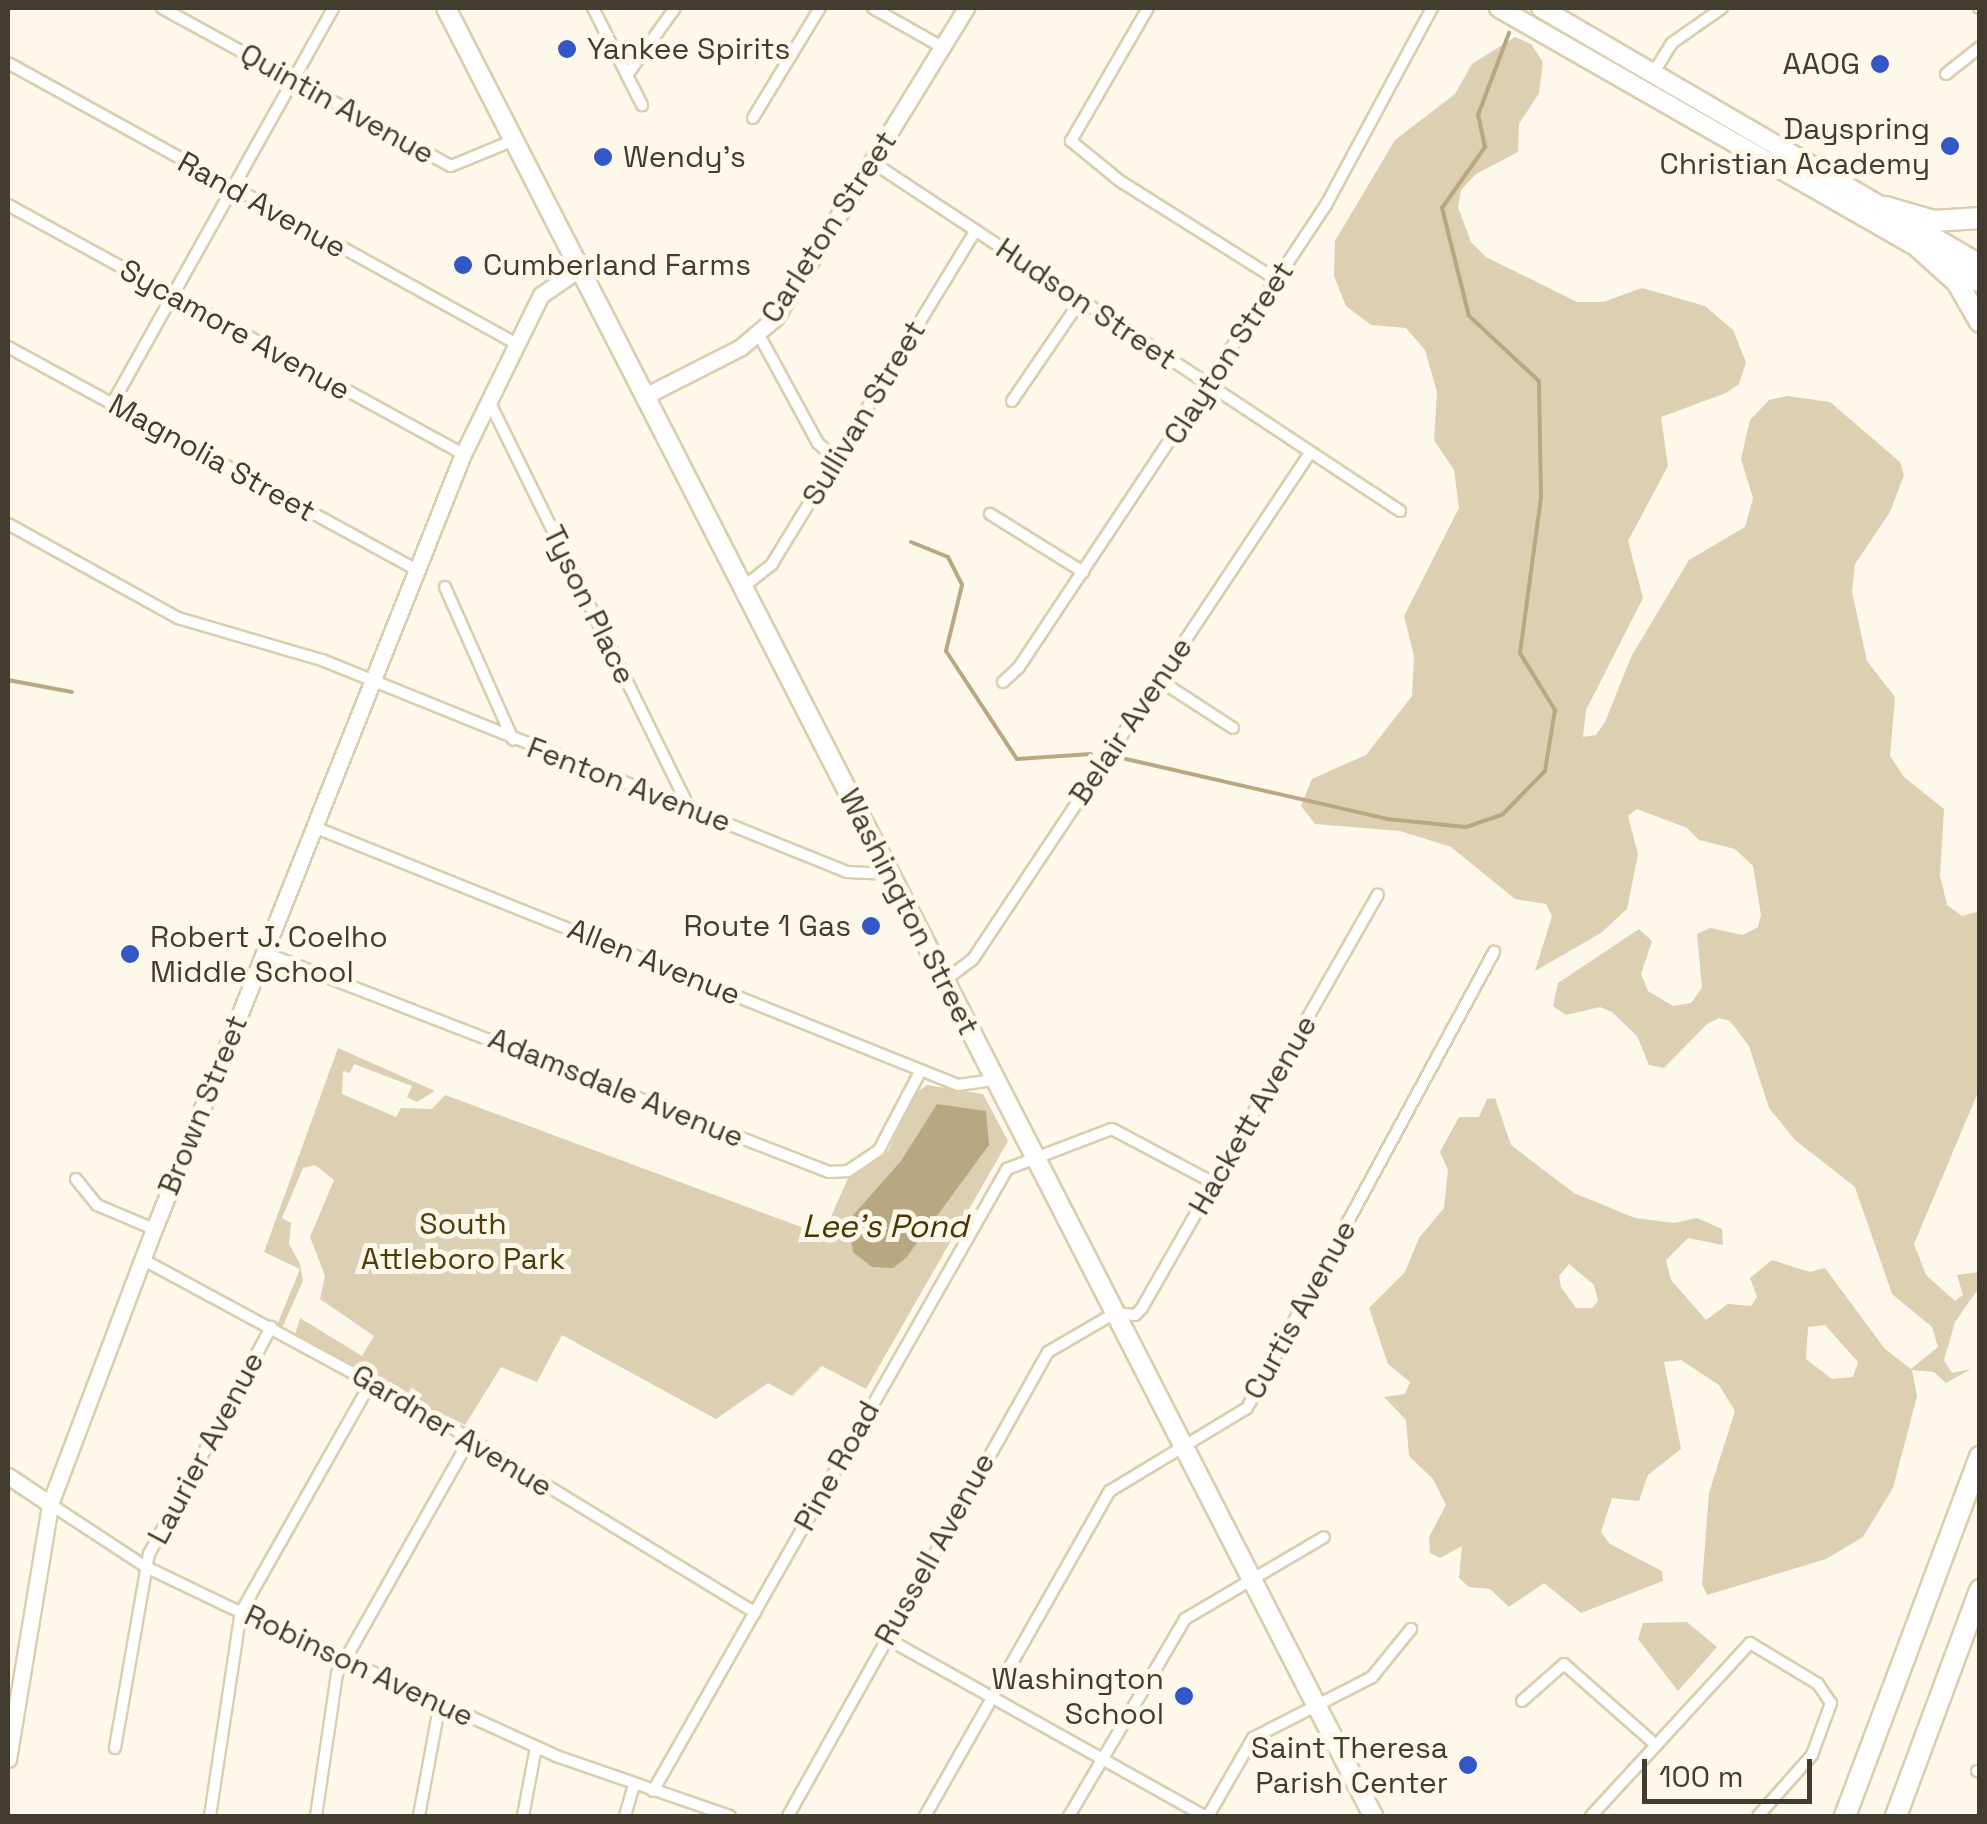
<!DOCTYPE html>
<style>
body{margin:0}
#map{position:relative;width:1987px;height:1824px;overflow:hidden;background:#fef8eb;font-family:"Space Grotesk",sans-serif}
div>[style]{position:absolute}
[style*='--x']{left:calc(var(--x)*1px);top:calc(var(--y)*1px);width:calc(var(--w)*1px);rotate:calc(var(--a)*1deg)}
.green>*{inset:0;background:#dccfb2}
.water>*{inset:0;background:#b9a781}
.stream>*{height:4px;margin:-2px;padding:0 2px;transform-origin:2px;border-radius:2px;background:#b9a781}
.roads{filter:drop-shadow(2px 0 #dbcdae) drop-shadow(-2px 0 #dbcdae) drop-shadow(0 2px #dbcdae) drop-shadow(0 -2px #dbcdae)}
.street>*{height:10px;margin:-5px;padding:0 5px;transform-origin:5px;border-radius:5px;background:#fff}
.secondary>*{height:15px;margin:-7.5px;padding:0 7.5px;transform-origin:7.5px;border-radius:7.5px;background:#fff}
.primary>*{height:18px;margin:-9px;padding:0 9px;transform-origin:9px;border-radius:9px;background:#fff}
.highway>*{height:20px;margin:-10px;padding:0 10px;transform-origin:10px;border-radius:10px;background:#fff}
.dots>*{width:28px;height:28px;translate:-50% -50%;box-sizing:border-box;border:5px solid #fef8eb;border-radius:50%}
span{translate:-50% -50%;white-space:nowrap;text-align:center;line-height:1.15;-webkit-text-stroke:10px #fef8eb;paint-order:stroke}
.poi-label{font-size:30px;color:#423c2f}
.left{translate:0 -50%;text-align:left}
.right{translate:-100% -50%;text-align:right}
.street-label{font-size:30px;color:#423c2f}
.park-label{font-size:30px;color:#4f3c09}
.water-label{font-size:32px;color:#493603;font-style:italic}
.frame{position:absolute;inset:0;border:10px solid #423c2f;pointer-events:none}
.scale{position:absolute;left:1642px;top:1759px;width:170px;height:45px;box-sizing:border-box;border:5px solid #423c2f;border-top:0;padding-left:12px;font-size:30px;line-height:35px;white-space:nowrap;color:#423c2f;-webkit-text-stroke:8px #fef8eb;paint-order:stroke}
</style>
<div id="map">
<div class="green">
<i style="clip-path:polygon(evenodd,1515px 37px,1531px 44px,1543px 62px,1539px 93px,1519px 124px,1518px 152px,1476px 174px,1461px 190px,1458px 207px,1471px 242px,1486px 257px,1577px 302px,1603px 302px,1642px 288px,1705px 306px,1733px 330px,1746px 362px,1739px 384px,1726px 393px,1661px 417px,1668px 466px,1628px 541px,1643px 598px,1586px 710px,1583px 737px,1596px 735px,1605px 722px,1631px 657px,1689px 560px,1745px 527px,1753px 498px,1741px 459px,1750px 420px,1769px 400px,1787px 396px,1830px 402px,1900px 462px,1904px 475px,1890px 512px,1855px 564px,1852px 592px,1867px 661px,1895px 697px,1890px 756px,1904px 777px,1944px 809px,1940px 876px,1947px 905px,1962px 916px,1980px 911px,1979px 1090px,1914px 1244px,1926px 1275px,1955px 1301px,1963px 1295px,1957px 1275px,1979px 1272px,1979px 1288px,1955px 1322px,1944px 1360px,1952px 1373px,1971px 1369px,1946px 1383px,1934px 1372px,1912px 1370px,1917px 1396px,1893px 1488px,1863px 1537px,1826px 1559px,1707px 1595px,1702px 1584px,1709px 1493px,1735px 1411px,1719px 1385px,1681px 1360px,1664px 1362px,1681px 1449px,1648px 1475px,1639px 1501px,1612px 1498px,1601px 1532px,1610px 1544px,1662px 1571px,1663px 1581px,1581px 1613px,1544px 1583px,1509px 1607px,1490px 1589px,1469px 1587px,1459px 1578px,1462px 1546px,1440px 1558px,1430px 1553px,1429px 1537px,1446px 1505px,1433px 1479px,1409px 1456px,1406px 1420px,1384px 1397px,1405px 1394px,1410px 1382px,1388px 1364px,1369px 1308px,1405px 1272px,1419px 1238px,1444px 1208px,1448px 1170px,1440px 1152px,1459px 1117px,1479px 1117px,1487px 1099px,1495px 1098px,1511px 1145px,1574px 1193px,1635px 1218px,1674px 1223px,1697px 1218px,1722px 1229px,1723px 1245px,1688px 1238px,1666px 1260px,1671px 1280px,1706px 1320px,1728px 1304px,1751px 1306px,1757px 1297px,1750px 1278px,1772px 1260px,1810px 1272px,1825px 1268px,1885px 1349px,1911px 1369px,1938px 1347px,1932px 1327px,1892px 1294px,1855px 1187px,1795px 1140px,1769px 1108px,1749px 1046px,1730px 1021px,1719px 1018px,1707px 1024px,1664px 1068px,1649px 1065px,1637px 1036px,1612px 1012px,1600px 1007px,1566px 1015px,1553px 1006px,1558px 983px,1639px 929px,1652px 941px,1641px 974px,1648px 991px,1673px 1006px,1691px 1003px,1702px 988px,1697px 934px,1710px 928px,1743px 935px,1758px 927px,1761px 915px,1753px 866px,1735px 849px,1699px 840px,1687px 828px,1637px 809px,1628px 816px,1638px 854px,1627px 909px,1601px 933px,1535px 971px,1552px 916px,1546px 904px,1515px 899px,1451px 847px,1400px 831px,1315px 824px,1301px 806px,1312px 779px,1366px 755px,1412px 696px,1414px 656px,1404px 616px,1459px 508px,1454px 470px,1434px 440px,1437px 392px,1425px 350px,1406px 328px,1371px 325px,1346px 306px,1334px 276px,1335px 241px,1395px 140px,1455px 94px,1472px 64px,1515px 37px,1569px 1264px,1594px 1285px,1598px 1301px,1592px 1308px,1576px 1308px,1561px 1287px,1559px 1276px,1569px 1264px,1515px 37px,1825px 1325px,1858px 1362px,1853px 1377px,1832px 1379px,1806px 1359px,1808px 1327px,1825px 1325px)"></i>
<i style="clip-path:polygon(338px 1048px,435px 1091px,417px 1102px,407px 1097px,412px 1086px,354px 1064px,350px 1073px,343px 1071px,342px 1094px,396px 1117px,401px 1108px,432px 1109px,445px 1095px,823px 1235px,848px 1178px,888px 1151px,916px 1093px,927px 1085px,983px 1094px,1008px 1141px,866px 1389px,822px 1366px,792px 1396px,768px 1383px,716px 1419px,562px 1335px,537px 1382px,501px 1367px,465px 1425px,295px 1335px,300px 1318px,362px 1356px,374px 1336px,320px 1299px,325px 1276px,310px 1237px,334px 1180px,315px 1165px,303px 1168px,282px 1218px,291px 1223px,289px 1244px,300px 1264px,303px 1281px,282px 1328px,277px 1325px,300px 1269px,264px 1252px)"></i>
<i style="clip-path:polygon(1687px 1622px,1717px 1647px,1678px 1691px,1638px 1639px,1643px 1623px)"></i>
</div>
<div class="water">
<i style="clip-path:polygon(937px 1104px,986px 1111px,989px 1145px,906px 1258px,893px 1268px,872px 1267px,853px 1252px,848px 1221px,901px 1161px)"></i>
</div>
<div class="stream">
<i style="--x:911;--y:542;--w:40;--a:22"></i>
<i style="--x:948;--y:557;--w:31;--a:63"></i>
<i style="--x:962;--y:585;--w:68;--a:103.6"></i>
<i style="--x:946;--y:651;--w:129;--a:56.7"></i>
<i style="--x:1017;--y:759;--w:74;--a:-3.9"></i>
<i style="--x:8;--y:680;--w:65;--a:10.6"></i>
<i style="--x:1126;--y:759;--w:268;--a:12.9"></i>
<i style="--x:1387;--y:819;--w:79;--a:5.8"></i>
<i style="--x:1466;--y:827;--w:39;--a:-19"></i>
<i style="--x:1503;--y:814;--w:60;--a:-45.7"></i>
<i style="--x:1545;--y:771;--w:62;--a:-80.7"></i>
<i style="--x:1555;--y:710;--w:67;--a:-121.6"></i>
<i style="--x:1520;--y:653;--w:156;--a:-82.3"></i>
<i style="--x:1541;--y:498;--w:117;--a:-91"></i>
<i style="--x:1539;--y:381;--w:96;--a:-137.1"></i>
<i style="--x:1469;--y:316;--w:111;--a:-104"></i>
<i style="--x:1442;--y:208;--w:75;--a:-54.8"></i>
<i style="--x:1485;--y:147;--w:33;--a:-102"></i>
<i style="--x:1478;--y:115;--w:88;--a:-69.3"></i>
</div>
<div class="roads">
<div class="street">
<i style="--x:162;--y:8;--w:329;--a:28.7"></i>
<i style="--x:451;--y:166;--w:68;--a:-22.4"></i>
<i style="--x:593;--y:8;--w:109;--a:63.2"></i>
<i style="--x:873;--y:8;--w:79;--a:29.5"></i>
<i style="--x:1148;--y:8;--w:154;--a:120.1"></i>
<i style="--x:1071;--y:141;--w:63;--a:39.2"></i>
<i style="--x:1120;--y:181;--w:186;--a:32.2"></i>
<i style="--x:1979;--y:8;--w:1;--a:0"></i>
<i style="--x:8;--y:63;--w:581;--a:28.9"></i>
<i style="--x:1946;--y:74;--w:43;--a:-38.5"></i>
<i style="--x:627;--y:75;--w:82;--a:-54.4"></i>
<i style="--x:1652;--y:75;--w:38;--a:-58"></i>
<i style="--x:1672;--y:43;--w:61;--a:-35"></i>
<i style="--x:753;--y:118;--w:129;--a:-58.7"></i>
<i style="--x:872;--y:162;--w:633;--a:33.46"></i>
<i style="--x:8;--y:205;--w:519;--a:28.69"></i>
<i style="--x:759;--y:335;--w:123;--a:61.4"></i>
<i style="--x:818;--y:443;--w:24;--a:42"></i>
<i style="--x:8;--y:347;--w:464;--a:28.6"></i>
<i style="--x:489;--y:401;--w:453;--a:63.8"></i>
<i style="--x:1012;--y:401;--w:122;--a:-55.7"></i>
<i style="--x:112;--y:404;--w:453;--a:-60.8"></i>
<i style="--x:990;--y:514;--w:110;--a:31.9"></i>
<i style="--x:8;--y:524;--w:194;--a:28.9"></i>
<i style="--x:178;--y:618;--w:150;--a:16.3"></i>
<i style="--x:322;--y:660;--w:566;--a:21.99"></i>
<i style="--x:847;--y:872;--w:43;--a:2.7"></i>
<i style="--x:445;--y:587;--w:167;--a:66"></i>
<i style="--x:743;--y:587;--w:37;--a:-38"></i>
<i style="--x:772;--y:564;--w:391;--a:-58.6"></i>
<i style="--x:1159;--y:680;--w:88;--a:33"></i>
<i style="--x:1003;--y:682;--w:22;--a:-43"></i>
<i style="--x:1019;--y:667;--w:555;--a:-56.4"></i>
<i style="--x:1326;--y:205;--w:224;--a:-61.7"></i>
<i style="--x:314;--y:827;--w:694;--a:21.83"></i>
<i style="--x:958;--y:1085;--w:37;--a:-8"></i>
<i style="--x:265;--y:953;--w:605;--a:21.22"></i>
<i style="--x:829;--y:1172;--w:19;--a:-3"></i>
<i style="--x:848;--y:1171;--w:37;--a:-34"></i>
<i style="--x:879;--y:1150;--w:90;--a:-62.3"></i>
<i style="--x:944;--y:981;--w:36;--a:-37"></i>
<i style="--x:973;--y:959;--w:608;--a:-56.34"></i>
<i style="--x:76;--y:1179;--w:33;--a:51"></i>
<i style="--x:97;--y:1205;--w:62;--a:22.8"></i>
<i style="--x:142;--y:1259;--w:340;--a:28.4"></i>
<i style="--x:441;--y:1421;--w:368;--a:31.4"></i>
<i style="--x:50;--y:1504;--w:115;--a:33.3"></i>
<i style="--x:146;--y:1567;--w:85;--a:25.7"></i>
<i style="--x:223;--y:1604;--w:366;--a:24.5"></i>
<i style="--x:556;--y:1756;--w:184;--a:19"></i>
<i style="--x:886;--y:1638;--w:364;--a:29.2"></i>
<i style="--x:1522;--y:1701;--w:56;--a:-41.4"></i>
<i style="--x:1564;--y:1664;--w:123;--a:41.4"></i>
<i style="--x:115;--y:1748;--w:197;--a:-80.1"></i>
<i style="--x:149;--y:1554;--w:258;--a:-61.7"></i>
<i style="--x:1977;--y:1771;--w:3;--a:18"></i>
<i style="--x:653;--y:1791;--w:716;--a:-60.35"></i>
<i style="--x:1007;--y:1169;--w:112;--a:-20.9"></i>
<i style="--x:1112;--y:1129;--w:115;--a:27.9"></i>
<i style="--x:210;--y:1816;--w:206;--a:-81.4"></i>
<i style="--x:241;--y:1612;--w:264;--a:-60.5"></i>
<i style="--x:316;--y:1816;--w:144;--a:-81.6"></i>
<i style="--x:337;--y:1674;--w:270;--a:-60.5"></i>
<i style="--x:419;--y:1816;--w:115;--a:-79.5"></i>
<i style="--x:523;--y:1816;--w:70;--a:-79.3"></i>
<i style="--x:625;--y:1816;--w:33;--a:-74"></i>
<i style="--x:788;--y:1816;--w:532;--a:-60.74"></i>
<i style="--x:1048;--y:1352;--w:78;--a:-30.2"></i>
<i style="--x:1115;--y:1313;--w:20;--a:6"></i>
<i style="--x:1135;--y:1315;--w:10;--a:-45"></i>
<i style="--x:1142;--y:1308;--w:476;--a:-60.3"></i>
<i style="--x:925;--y:1816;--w:374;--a:-60.4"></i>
<i style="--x:1110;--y:1491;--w:160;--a:-31.2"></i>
<i style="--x:1247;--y:1408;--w:519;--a:-61.56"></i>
<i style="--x:1069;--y:1816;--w:229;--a:-59.5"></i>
<i style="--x:1185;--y:1619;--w:161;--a:-30.5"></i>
<i style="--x:1208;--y:1816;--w:90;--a:-60"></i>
<i style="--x:1253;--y:1738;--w:134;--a:-27.1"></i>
<i style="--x:1372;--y:1677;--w:62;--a:-50.9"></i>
<i style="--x:1591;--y:1816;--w:235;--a:-47.4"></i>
<i style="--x:1750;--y:1643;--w:79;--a:31.1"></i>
<i style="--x:1818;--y:1684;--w:23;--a:56"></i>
<i style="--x:1831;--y:1703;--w:55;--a:110.1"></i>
<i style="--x:1812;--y:1755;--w:81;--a:131.5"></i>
</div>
<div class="secondary">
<i style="--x:645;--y:396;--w:108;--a:-27"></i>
<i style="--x:741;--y:347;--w:46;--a:-40.6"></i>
<i style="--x:776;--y:317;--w:363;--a:-58.4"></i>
<i style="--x:8;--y:1476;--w:50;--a:33.7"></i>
<i style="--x:8;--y:1759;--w:258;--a:-80.6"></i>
<i style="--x:50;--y:1504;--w:294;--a:-69.3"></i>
<i style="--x:154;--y:1229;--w:834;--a:-68.26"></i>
<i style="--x:463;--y:454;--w:177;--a:-63.9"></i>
<i style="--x:541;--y:295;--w:47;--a:-34.7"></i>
</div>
<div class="primary">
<i style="--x:446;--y:8;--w:2032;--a:62.85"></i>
<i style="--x:1499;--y:8;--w:554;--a:29.76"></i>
<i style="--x:1541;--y:8;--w:508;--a:30.25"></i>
</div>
<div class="highway">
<i style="--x:1886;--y:207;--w:50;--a:16.3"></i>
<i style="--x:1934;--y:221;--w:46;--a:-3.7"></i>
<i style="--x:1916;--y:245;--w:55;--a:42.1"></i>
<i style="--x:1957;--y:282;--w:46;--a:60.1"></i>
<i style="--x:1845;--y:1816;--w:384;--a:-69.4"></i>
<i style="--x:1896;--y:1816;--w:241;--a:-69.6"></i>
</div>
</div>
<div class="dots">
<i style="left:567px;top:49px;background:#3257c7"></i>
<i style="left:1880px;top:64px;background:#3257c7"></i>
<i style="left:1950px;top:146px;background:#3257c7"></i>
<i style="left:603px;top:157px;background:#3257c7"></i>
<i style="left:463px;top:265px;background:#3257c7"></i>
<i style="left:871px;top:926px;background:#3257c7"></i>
<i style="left:130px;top:954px;background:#3257c7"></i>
<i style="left:1184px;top:1696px;background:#3257c7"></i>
<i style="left:1468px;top:1765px;background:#3257c7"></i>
</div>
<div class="poi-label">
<span class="left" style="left:587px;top:49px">Yankee Spirits</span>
<span class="right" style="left:1860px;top:64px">AAOG</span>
<span class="right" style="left:1930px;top:146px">Dayspring<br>Christian Academy</span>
<span class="left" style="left:623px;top:157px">Wendy's</span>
<span class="left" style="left:483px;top:265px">Cumberland Farms</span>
<span class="right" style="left:851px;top:926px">Route 1 Gas</span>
<span class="left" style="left:150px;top:954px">Robert J. Coelho<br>Middle School</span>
<span class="right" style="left:1164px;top:1696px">Washington<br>School</span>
<span class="right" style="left:1448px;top:1765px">Saint Theresa<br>Parish Center</span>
</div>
<div class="street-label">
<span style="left:337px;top:104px;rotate:29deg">Quintin Avenue</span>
<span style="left:262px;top:205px;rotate:29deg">Rand Avenue</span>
<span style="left:829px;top:227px;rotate:-57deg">Carleton Street</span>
<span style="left:1086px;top:304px;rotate:34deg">Hudson Street</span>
<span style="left:235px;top:330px;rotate:29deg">Sycamore Avenue</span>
<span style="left:1229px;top:353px;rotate:-57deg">Clayton Street</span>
<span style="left:864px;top:413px;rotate:-59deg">Sullivan Street</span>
<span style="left:212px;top:458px;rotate:29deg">Magnolia Street</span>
<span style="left:589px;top:605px;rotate:64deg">Tyson Place</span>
<span style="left:1131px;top:721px;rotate:-56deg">Belair Avenue</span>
<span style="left:629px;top:785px;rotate:21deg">Fenton Avenue</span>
<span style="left:909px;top:912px;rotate:63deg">Washington Street</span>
<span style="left:654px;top:962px;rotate:22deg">Allen Avenue</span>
<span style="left:616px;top:1088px;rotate:22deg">Adamsdale Avenue</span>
<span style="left:203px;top:1105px;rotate:-68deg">Brown Street</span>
<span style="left:1253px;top:1115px;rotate:-60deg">Hackett Avenue</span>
<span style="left:1300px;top:1310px;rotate:-61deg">Curtis Avenue</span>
<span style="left:452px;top:1431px;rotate:31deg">Gardner Avenue</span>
<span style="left:206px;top:1448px;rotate:-62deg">Laurier Avenue</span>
<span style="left:837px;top:1466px;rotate:-61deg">Pine Road</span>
<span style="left:935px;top:1549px;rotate:-61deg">Russell Avenue</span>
<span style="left:359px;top:1666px;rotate:25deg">Robinson Avenue</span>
</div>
<div class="park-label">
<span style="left:463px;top:1241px">South<br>Attleboro Park</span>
</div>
<div class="water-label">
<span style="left:885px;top:1226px">Lee's Pond</span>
</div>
<div class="frame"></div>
<div class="scale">100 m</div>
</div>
